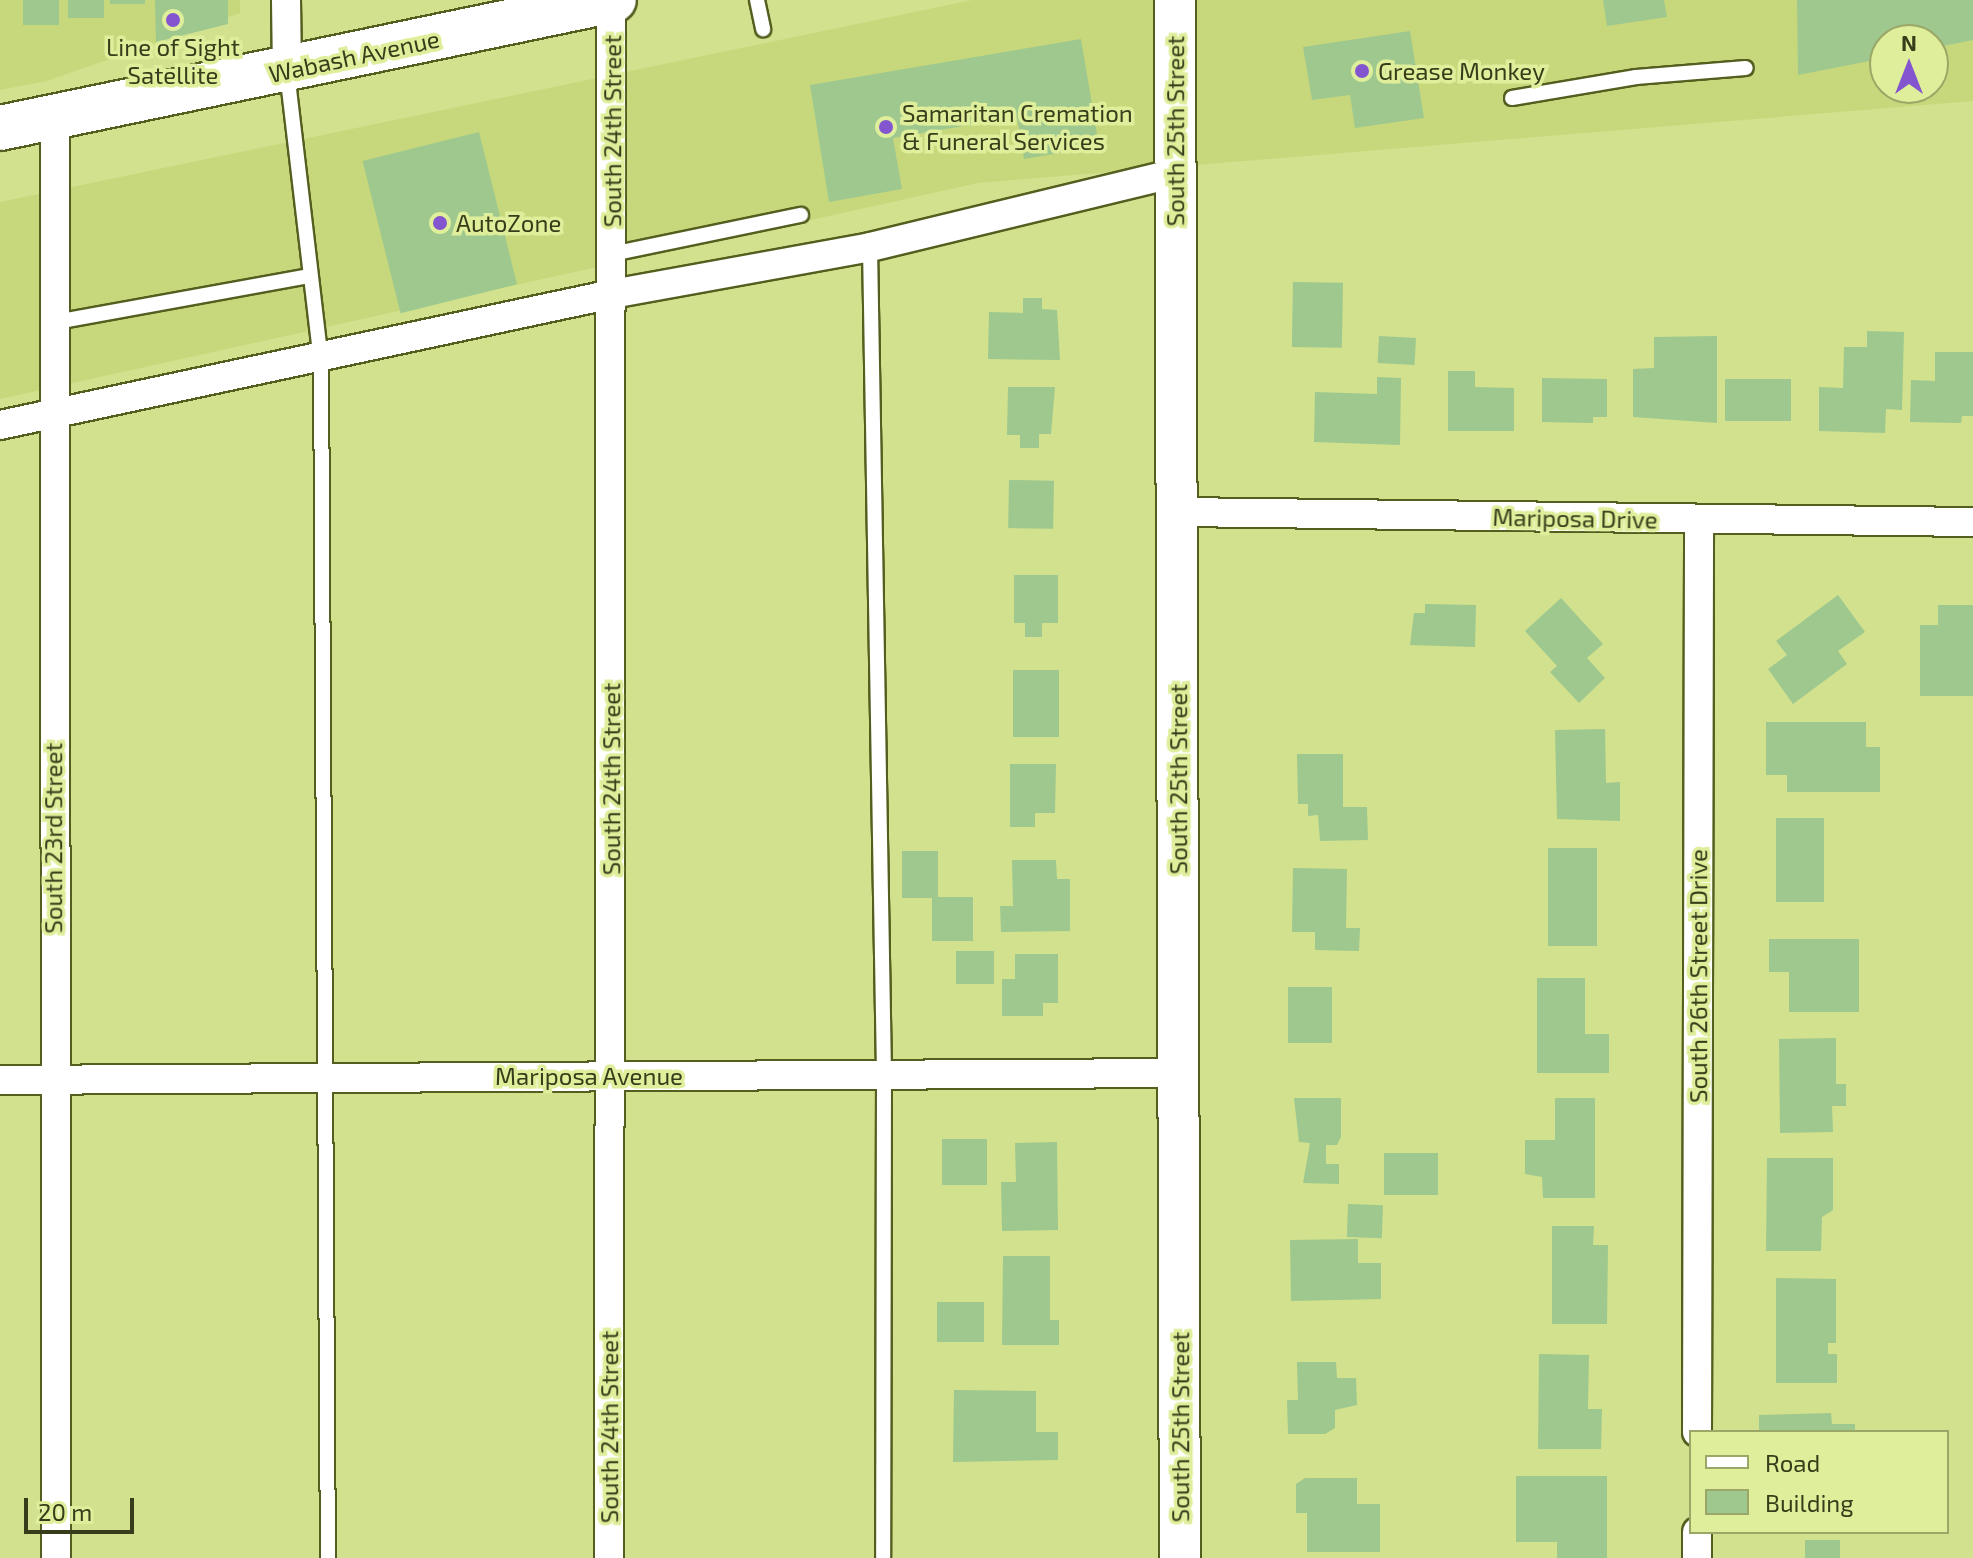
<!DOCTYPE html>
<style>
body{margin:0}
#map{position:relative;width:1973px;height:1558px;overflow:hidden;background:#d1e18d;font-family:"Exo 2",sans-serif}
div>[style]{position:absolute}
[style*='--x']{left:calc(var(--x)*1px);top:calc(var(--y)*1px);width:calc(var(--w)*1px);rotate:calc(var(--a)*1deg)}
.built>*{inset:0;background:#c7d87c}
.building>*{inset:0;background:#9ec88e;transform-origin:0 0}
.roads{filter:drop-shadow(2px 0 #545e1f) drop-shadow(-2px 0 #545e1f) drop-shadow(0 2px #545e1f) drop-shadow(0 -2px #545e1f)}
.lane>*{height:14px;margin:-7px;padding:0 7px;transform-origin:7px;border-radius:7px;background:#fff}
.street>*{height:28px;margin:-14px;padding:0 14px;transform-origin:14px;border-radius:14px;background:#fff}
.secondary>*{height:40px;margin:-20px;padding:0 20px;transform-origin:20px;border-radius:20px;background:#fff}
.primary>*{height:44px;margin:-22px;padding:0 22px;transform-origin:22px;border-radius:22px;background:#fff}
.dots>*{width:22px;height:22px;translate:-50% -50%;box-sizing:border-box;border:4px solid #deee9a;border-radius:50%}
span{translate:-50% -50%;white-space:nowrap;text-align:center;line-height:1.15;-webkit-text-stroke:7px #deee9a;paint-order:stroke}
.poi-label{font-size:24px;color:#373d1a}
.left{translate:0 -50%;text-align:left}
.street-label{font-size:24px;color:#373d1a}
.legend{position:absolute;left:1689px;top:1430px;width:260px;height:104px;box-sizing:border-box;background:#deee9a;border:2px solid #9ba767;margin:0;padding:10px 14px;list-style:none;font-size:24px;color:#373d1a}
.legend li{display:flex;align-items:center;gap:16px;height:40px}
.legend b{width:40px;border:2px solid #9ba767}
.north{position:absolute;left:1869px;top:24px;width:80px;height:80px;box-sizing:border-box;background:#deee9a;border:2px solid #9ba767;border-radius:50%;rotate:0deg;font-size:22px;font-weight:700;line-height:32px;text-align:center;color:#373d1a}
.north::after{content:'';display:block;margin:auto;width:28px;height:36px;background:#8355ce;clip-path:polygon(50% 0,100% 100%,50% 72%,0 100%)}
.scale{position:absolute;left:24px;top:1498px;width:110px;height:36px;box-sizing:border-box;border:4px solid #373d1a;border-top:0;padding-left:10px;font-size:24px;line-height:28px;white-space:nowrap;color:#373d1a;-webkit-text-stroke:6px #deee9a;paint-order:stroke}
</style>
<div id="map">
<div class="built">
<i style="clip-path:polygon(0 0,240px 0,240px 13px,47px 81px,0 90px)"></i>
<i style="clip-path:polygon(evenodd,972px 0,1973px 0,1973px 101px,978px 183px,0 399px,0 202px,972px 0,1885px 40px,1933px 40px,1933px 88px,1885px 88px,1885px 40px)"></i>
</div>
<div class="building">
<i style="left:23px;top:0;width:36px;height:25px"></i>
<i style="left:68px;top:0;width:36px;height:18px"></i>
<i style="left:110px;top:0;width:35px;height:4px"></i>
<i style="clip-path:polygon(155px 0,228px 0,228px 24px,156px 42px)"></i>
<i style="clip-path:polygon(1603px 0,1664px 0,1667px 17px,1607px 26px)"></i>
<i style="clip-path:polygon(1797px 0,1973px 0,1973px 40px,1933px 48px,1933px 40px,1885px 40px,1885px 58px,1798px 75px)"></i>
<i style="clip-path:polygon(1410px 31px,1424px 118px,1355px 128px,1350px 95px,1312px 100px,1303px 47px)"></i>
<i style="clip-path:polygon(1081px 39px,1099px 146px,1024px 159px,1017px 117px,893px 138px,902px 189px,829px 202px,810px 85px)"></i>
<i style="left:479px;top:132px;width:157px;height:120px;rotate:76deg"></i>
<i style="left:1293px;top:282px;width:50px;height:65px;rotate:1deg"></i>
<i style="clip-path:polygon(1023px 298px,1042px 298px,1042px 309px,1057px 310px,1060px 360px,988px 359px,989px 312px,1023px 313px)"></i>
<i style="clip-path:polygon(1867px 331px,1904px 332px,1902px 410px,1886px 409px,1885px 433px,1819px 431px,1819px 387px,1843px 388px,1844px 347px,1867px 347px)"></i>
<i style="left:1379px;top:336px;width:37px;height:27px;rotate:3deg"></i>
<i style="clip-path:polygon(1717px 336px,1717px 423px,1633px 417px,1633px 369px,1654px 368px,1654px 337px)"></i>
<i style="clip-path:polygon(1935px 352px,1973px 352px,1973px 416px,1962px 416px,1961px 423px,1910px 422px,1911px 380px,1935px 381px)"></i>
<i style="clip-path:polygon(1448px 371px,1475px 371px,1475px 387px,1514px 388px,1514px 431px,1448px 431px)"></i>
<i style="clip-path:polygon(1377px 377px,1401px 378px,1400px 445px,1314px 442px,1315px 392px,1377px 394px)"></i>
<i style="clip-path:polygon(1542px 378px,1607px 379px,1607px 417px,1593px 417px,1593px 423px,1542px 422px)"></i>
<i style="left:1725px;top:379px;width:66px;height:42px"></i>
<i style="clip-path:polygon(1008px 387px,1055px 387px,1051px 434px,1039px 434px,1039px 448px,1020px 448px,1020px 435px,1007px 435px)"></i>
<i style="left:1009px;top:480px;width:45px;height:48px;rotate:1deg"></i>
<i style="clip-path:polygon(1014px 575px,1058px 575px,1058px 623px,1042px 623px,1042px 637px,1025px 637px,1025px 623px,1014px 623px)"></i>
<i style="clip-path:polygon(1838px 595px,1865px 632px,1838px 651px,1847px 664px,1793px 704px,1768px 669px,1787px 655px,1776px 641px)"></i>
<i style="clip-path:polygon(1561px 598px,1603px 644px,1587px 658px,1605px 678px,1579px 703px,1550px 672px,1557px 666px,1525px 631px)"></i>
<i style="clip-path:polygon(1425px 604px,1476px 605px,1475px 647px,1410px 645px,1414px 613px,1425px 613px)"></i>
<i style="clip-path:polygon(1938px 605px,1973px 605px,1973px 696px,1920px 696px,1920px 625px,1938px 625px)"></i>
<i style="left:1013px;top:670px;width:46px;height:67px"></i>
<i style="clip-path:polygon(1766px 722px,1866px 722px,1866px 747px,1880px 747px,1880px 792px,1787px 792px,1787px 775px,1766px 775px)"></i>
<i style="clip-path:polygon(1605px 729px,1606px 783px,1620px 782px,1620px 821px,1557px 819px,1555px 730px)"></i>
<i style="clip-path:polygon(1297px 754px,1343px 754px,1343px 807px,1367px 807px,1368px 840px,1320px 841px,1318px 815px,1308px 816px,1308px 804px,1298px 804px)"></i>
<i style="clip-path:polygon(1010px 764px,1056px 764px,1055px 813px,1035px 813px,1035px 827px,1010px 827px)"></i>
<i style="left:1776px;top:818px;width:48px;height:84px"></i>
<i style="left:1548px;top:848px;width:49px;height:98px"></i>
<i style="clip-path:polygon(902px 851px,938px 851px,938px 897px,973px 897px,973px 941px,932px 941px,932px 898px,902px 898px)"></i>
<i style="clip-path:polygon(1012px 860px,1056px 860px,1057px 879px,1070px 879px,1070px 931px,1001px 932px,1000px 906px,1013px 906px)"></i>
<i style="clip-path:polygon(1293px 868px,1347px 869px,1346px 928px,1360px 928px,1359px 951px,1315px 950px,1315px 932px,1292px 932px)"></i>
<i style="clip-path:polygon(1769px 939px,1859px 939px,1859px 1012px,1789px 1012px,1789px 972px,1769px 972px)"></i>
<i style="left:956px;top:951px;width:38px;height:33px"></i>
<i style="clip-path:polygon(1015px 954px,1058px 954px,1058px 1003px,1043px 1003px,1043px 1016px,1002px 1016px,1002px 979px,1015px 979px)"></i>
<i style="clip-path:polygon(1537px 978px,1585px 978px,1585px 1034px,1609px 1034px,1609px 1073px,1537px 1073px)"></i>
<i style="left:1288px;top:987px;width:44px;height:56px"></i>
<i style="clip-path:polygon(1836px 1038px,1836px 1084px,1846px 1084px,1846px 1106px,1832px 1106px,1833px 1132px,1780px 1133px,1779px 1039px)"></i>
<i style="clip-path:polygon(1294px 1098px,1341px 1098px,1341px 1137px,1337px 1145px,1326px 1145px,1326px 1164px,1339px 1164px,1339px 1184px,1303px 1183px,1310px 1143px,1299px 1142px)"></i>
<i style="clip-path:polygon(1555px 1098px,1595px 1098px,1595px 1198px,1543px 1198px,1542px 1177px,1525px 1174px,1525px 1140px,1555px 1140px)"></i>
<i style="left:942px;top:1139px;width:45px;height:46px"></i>
<i style="clip-path:polygon(1057px 1142px,1058px 1230px,1002px 1231px,1001px 1182px,1016px 1182px,1015px 1143px)"></i>
<i style="left:1438px;top:1153px;width:42px;height:54px;rotate:90deg"></i>
<i style="clip-path:polygon(1767px 1158px,1833px 1158px,1833px 1210px,1822px 1217px,1821px 1251px,1766px 1251px)"></i>
<i style="left:1348px;top:1204px;width:35px;height:33px;rotate:2deg"></i>
<i style="clip-path:polygon(1552px 1226px,1594px 1226px,1593px 1245px,1608px 1245px,1607px 1324px,1552px 1324px)"></i>
<i style="clip-path:polygon(1358px 1239px,1358px 1263px,1381px 1263px,1381px 1299px,1291px 1301px,1290px 1240px)"></i>
<i style="clip-path:polygon(1003px 1256px,1050px 1256px,1050px 1320px,1059px 1320px,1059px 1345px,1002px 1345px)"></i>
<i style="clip-path:polygon(1776px 1278px,1836px 1279px,1836px 1343px,1828px 1343px,1828px 1354px,1837px 1354px,1837px 1383px,1776px 1383px)"></i>
<i style="left:937px;top:1302px;width:47px;height:40px"></i>
<i style="clip-path:polygon(1539px 1354px,1589px 1355px,1588px 1409px,1602px 1409px,1601px 1449px,1538px 1449px)"></i>
<i style="clip-path:polygon(1297px 1362px,1336px 1362px,1337px 1378px,1356px 1378px,1357px 1405px,1335px 1410px,1335px 1428px,1325px 1434px,1288px 1434px,1287px 1400px,1298px 1400px)"></i>
<i style="clip-path:polygon(954px 1390px,1036px 1391px,1036px 1432px,1058px 1432px,1058px 1460px,953px 1462px)"></i>
<i style="clip-path:polygon(1831px 1413px,1832px 1424px,1855px 1424px,1855px 1432px,1759px 1432px,1759px 1415px)"></i>
<i style="clip-path:polygon(1516px 1476px,1607px 1476px,1607px 1558px,1557px 1558px,1557px 1542px,1516px 1542px)"></i>
<i style="clip-path:polygon(1305px 1478px,1357px 1478px,1357px 1504px,1380px 1504px,1380px 1552px,1307px 1552px,1307px 1513px,1296px 1513px,1296px 1484px)"></i>
<i style="left:1805px;top:1540px;width:35px;height:18px"></i>
</div>
<div class="roads">
<div class="lane">
<i style="--x:757;--y:0;--w:30;--a:78"></i>
<i style="--x:287;--y:72;--w:290;--a:83.3"></i>
<i style="--x:321;--y:360;--w:1198;--a:89.67"></i>
<i style="--x:1512;--y:98;--w:126;--a:-9.6"></i>
<i style="--x:1636;--y:77;--w:110;--a:-4.7"></i>
<i style="--x:870;--y:247;--w:827;--a:89.03"></i>
<i style="--x:884;--y:1074;--w:484;--a:90.1"></i>
<i style="--x:612;--y:254;--w:193;--a:-11.7"></i>
<i style="--x:56;--y:322;--w:258;--a:-10.3"></i>
</div>
<div class="street">
<i style="--x:286;--y:0;--w:70;--a:89.2"></i>
<i style="--x:55;--y:117;--w:1441;--a:89.96"></i>
<i style="--x:0;--y:425;--w:626;--a:-12.08"></i>
<i style="--x:612;--y:294;--w:262;--a:-10.3"></i>
<i style="--x:870;--y:247;--w:314;--a:-13.6"></i>
<i style="--x:1177;--y:512;--w:796;--a:0.72"></i>
<i style="--x:0;--y:1080;--w:1178;--a:-0.34"></i>
<i style="--x:1697;--y:1432;--w:912;--a:-89.87"></i>
<i style="--x:609;--y:1558;--w:1557;--a:-89.93"></i>
<i style="--x:1697;--y:1558;--w:26;--a:-90"></i>
</div>
<div class="secondary">
<i style="--x:1175;--y:0;--w:1558;--a:89.82"></i>
</div>
<div class="primary">
<i style="--x:0;--y:128;--w:627;--a:-11.78"></i>
</div>
</div>
<div class="dots">
<i style="left:173px;top:20px;background:#8355ce"></i>
<i style="left:1362px;top:71px;background:#8355ce"></i>
<i style="left:886px;top:127px;background:#8355ce"></i>
<i style="left:440px;top:223px;background:#8355ce"></i>
</div>
<div class="poi-label">
<span style="left:173px;top:61px">Line of Sight<br>Satellite</span>
<span class="left" style="left:1378px;top:71px">Grease Monkey</span>
<span class="left" style="left:902px;top:127px">Samaritan Cremation<br>&amp; Funeral Services</span>
<span class="left" style="left:456px;top:223px">AutoZone</span>
</div>
<div class="street-label">
<span style="left:354px;top:56px;rotate:-12deg">Wabash Avenue</span>
<span style="left:612px;top:131px;rotate:-90deg">South 24th Street</span>
<span style="left:1175px;top:131px;rotate:-90deg">South 25th Street</span>
<span style="left:1575px;top:518px;rotate:1deg">Mariposa Drive</span>
<span style="left:611px;top:779px;rotate:-90deg">South 24th Street</span>
<span style="left:1178px;top:779px;rotate:-90deg">South 25th Street</span>
<span style="left:53px;top:838px;rotate:-90deg">South 23rd Street</span>
<span style="left:1698px;top:976px;rotate:-90deg">South 26th Street Drive</span>
<span style="left:589px;top:1076px">Mariposa Avenue</span>
<span style="left:609px;top:1427px;rotate:-90deg">South 24th Street</span>
<span style="left:1180px;top:1427px;rotate:-90deg">South 25th Street</span>
</div>
<ul class="legend">
<li><b style="height:10px;background:#fff"></b>Road</li>
<li><b style="height:22px;background:#9ec88e"></b>Building</li>
</ul>
<div class="north">N</div>
<div class="scale">20 m</div>
</div>
